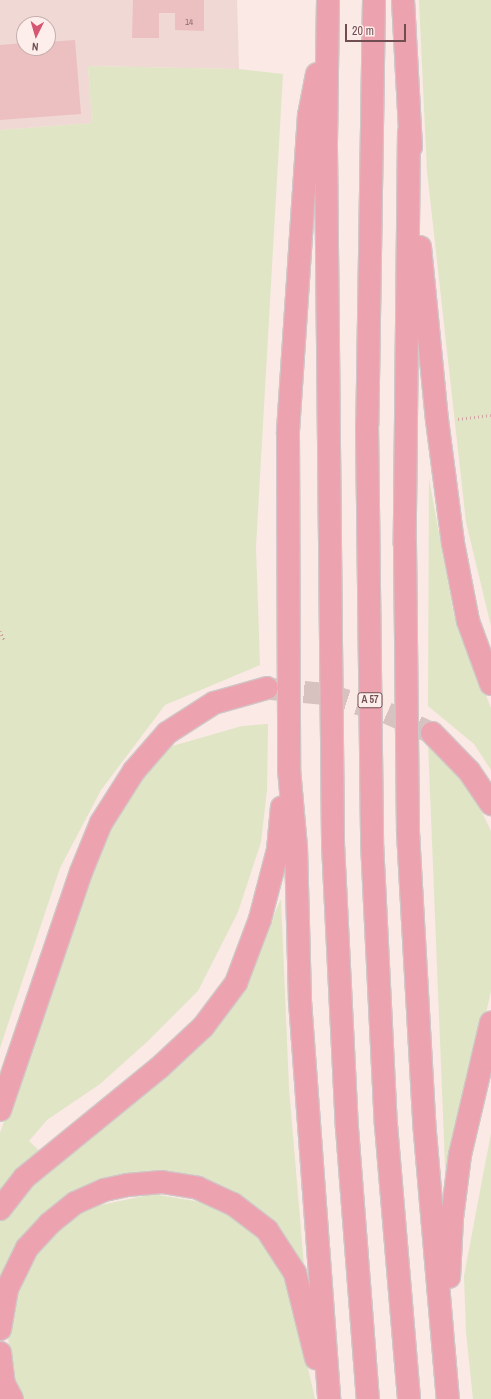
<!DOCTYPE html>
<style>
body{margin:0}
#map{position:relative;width:491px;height:1399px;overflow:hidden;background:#fae9e5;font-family:"Archivo Narrow",sans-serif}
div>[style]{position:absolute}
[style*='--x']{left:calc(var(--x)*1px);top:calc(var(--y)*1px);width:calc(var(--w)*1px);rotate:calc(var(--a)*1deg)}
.residential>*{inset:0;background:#f0d8d4}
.green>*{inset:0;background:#e0e5c5}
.building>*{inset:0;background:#ecc0c1}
.highway-tunnel>*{height:22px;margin-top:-11px;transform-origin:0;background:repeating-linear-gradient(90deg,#d8c2c0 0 22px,transparent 0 33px)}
.path>*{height:2.5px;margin-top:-1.25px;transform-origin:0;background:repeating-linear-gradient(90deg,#d1a3a5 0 1px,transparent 0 4px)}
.roads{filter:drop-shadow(1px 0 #d1c6c7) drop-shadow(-1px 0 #d1c6c7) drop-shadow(0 1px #d1c6c7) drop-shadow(0 -1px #d1c6c7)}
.highway>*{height:22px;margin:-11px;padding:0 11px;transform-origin:11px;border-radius:11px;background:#eda3af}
span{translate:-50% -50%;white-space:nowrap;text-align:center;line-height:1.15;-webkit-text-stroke:3px #fdeeeb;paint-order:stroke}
.number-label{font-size:9px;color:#8f6a6c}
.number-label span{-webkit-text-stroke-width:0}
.shield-label span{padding:1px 3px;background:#fdeeeb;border:1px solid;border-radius:3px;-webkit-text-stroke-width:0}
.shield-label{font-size:10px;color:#704d50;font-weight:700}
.north{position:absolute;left:16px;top:16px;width:40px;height:40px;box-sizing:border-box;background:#fdeeeb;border:1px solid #c5aead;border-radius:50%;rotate:185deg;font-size:11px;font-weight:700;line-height:16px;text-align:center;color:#704d50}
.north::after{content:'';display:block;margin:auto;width:14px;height:18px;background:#d65772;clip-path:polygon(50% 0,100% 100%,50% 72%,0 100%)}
.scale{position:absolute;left:345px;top:24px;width:61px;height:18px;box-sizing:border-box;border:2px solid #704d50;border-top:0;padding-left:5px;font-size:12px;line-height:14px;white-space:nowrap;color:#704d50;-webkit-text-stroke:3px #fdeeeb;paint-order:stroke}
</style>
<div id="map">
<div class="residential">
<i style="clip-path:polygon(evenodd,0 0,237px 0,239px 69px,88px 66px,92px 123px,0 130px,0 0,24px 24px,48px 24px,48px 48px,24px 48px,24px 24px)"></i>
</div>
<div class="green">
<i style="clip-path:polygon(419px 0,491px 0,491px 626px,466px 522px,427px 171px)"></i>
<i style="clip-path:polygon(88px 66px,239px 69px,283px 74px,256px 547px,260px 665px,165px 705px,101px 790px,60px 868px,0 1048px,0 130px,92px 123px)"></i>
<i style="clip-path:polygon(429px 479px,454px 615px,491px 708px,491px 770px,474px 744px,428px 706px)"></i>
<i style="clip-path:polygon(268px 724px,267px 790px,261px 842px,238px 912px,198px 991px,148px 1041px,100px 1084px,47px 1120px,29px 1141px,50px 1161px,248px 974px,281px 899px,289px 1088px,304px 1266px,299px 1266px,219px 1188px,98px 1185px,0 1289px,0 1133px,106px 831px,162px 749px,242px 726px)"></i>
<i style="clip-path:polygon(428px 742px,470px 788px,491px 831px,491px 991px,446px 1189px)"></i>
<i style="clip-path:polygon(491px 1133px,491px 1399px,473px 1399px,466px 1332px,464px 1276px)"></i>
<i style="clip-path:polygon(153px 1194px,207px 1203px,233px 1218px,263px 1243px,289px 1285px,315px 1399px,22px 1399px,10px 1368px,8px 1331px,21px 1283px,32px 1256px,52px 1234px,87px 1208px)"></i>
</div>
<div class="building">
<i style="clip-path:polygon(133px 0,204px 0,204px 31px,175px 30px,175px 13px,159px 13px,159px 38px,132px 38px)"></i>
<i style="clip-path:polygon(75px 40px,81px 114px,0 120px,0 45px,24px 43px,24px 48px,48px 48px,48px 42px)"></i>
</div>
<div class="highway-tunnel">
<i style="--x:271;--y:689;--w:55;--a:5.2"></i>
<i style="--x:326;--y:694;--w:64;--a:17.3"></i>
<i style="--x:387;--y:713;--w:49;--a:24"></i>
</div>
<div class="path">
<i style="--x:458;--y:419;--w:33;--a:-7"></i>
<i style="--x:0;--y:631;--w:11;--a:63"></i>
</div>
<div class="roads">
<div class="highway">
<i style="--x:328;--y:0;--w:148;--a:90.8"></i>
<i style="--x:326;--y:148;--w:696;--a:89.42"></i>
<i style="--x:333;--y:844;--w:284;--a:87.2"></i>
<i style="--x:347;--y:1128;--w:272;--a:85.6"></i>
<i style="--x:374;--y:0;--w:424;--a:90.9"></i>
<i style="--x:367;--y:424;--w:418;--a:89.3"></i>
<i style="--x:372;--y:842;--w:283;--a:87.2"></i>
<i style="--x:386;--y:1125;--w:275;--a:85.2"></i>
<i style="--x:403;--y:0;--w:147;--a:86.9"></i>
<i style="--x:317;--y:74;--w:42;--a:101"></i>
<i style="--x:309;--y:115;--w:319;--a:93.8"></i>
<i style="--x:288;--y:433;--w:336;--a:89.8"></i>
<i style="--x:289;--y:769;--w:78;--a:84.9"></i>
<i style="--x:296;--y:847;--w:154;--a:88.5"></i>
<i style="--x:300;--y:1001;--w:399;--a:85.8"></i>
<i style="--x:409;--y:132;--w:412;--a:90.6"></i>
<i style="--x:405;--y:544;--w:288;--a:89.4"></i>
<i style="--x:408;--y:832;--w:289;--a:86.8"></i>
<i style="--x:424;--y:1121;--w:279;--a:85.1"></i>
<i style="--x:420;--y:247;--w:174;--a:84.4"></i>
<i style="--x:437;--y:420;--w:124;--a:82.6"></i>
<i style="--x:453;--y:543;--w:79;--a:79.1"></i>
<i style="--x:468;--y:621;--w:67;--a:69.9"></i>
<i style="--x:432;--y:733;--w:53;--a:45.8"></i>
<i style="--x:469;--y:771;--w:40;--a:56"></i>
<i style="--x:0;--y:1110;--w:251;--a:-71.2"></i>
<i style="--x:81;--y:872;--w:53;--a:-67.8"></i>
<i style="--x:101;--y:823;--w:62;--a:-57.6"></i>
<i style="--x:134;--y:771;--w:50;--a:-49"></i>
<i style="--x:167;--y:733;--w:56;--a:-32.6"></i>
<i style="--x:214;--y:703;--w:55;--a:-15.8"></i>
<i style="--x:0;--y:1209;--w:39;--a:-52"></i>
<i style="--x:24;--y:1178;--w:174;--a:-39.2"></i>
<i style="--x:159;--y:1068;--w:60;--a:-43"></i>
<i style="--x:203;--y:1027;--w:55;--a:-53.1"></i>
<i style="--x:236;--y:983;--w:68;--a:-69.4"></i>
<i style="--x:260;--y:919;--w:71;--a:-75.4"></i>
<i style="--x:278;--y:850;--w:43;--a:-84.7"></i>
<i style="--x:449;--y:1277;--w:59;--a:-87.1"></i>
<i style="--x:452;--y:1218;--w:64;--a:-82.8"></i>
<i style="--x:460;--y:1155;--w:136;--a:-76.8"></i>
<i style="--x:0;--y:1329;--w:41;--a:-80.1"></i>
<i style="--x:7;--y:1289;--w:46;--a:-64"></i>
<i style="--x:27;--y:1248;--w:33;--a:-47"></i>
<i style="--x:49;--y:1224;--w:33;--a:-39"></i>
<i style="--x:75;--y:1203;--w:32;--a:-24"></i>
<i style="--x:104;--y:1190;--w:24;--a:-12"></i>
<i style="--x:127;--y:1185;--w:35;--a:-5"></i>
<i style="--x:162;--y:1182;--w:36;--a:9"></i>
<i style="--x:198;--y:1188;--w:38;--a:25"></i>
<i style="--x:233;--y:1204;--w:43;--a:37.4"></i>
<i style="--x:267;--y:1230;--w:51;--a:56.9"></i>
<i style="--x:295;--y:1273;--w:88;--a:76.1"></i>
<i style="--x:0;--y:1353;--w:31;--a:83"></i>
<i style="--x:4;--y:1384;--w:17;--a:62"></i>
</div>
</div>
<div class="number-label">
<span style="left:189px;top:22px">14</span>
</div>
<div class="shield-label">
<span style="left:370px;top:700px">A 57</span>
</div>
<div class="north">N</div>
<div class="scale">20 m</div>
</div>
